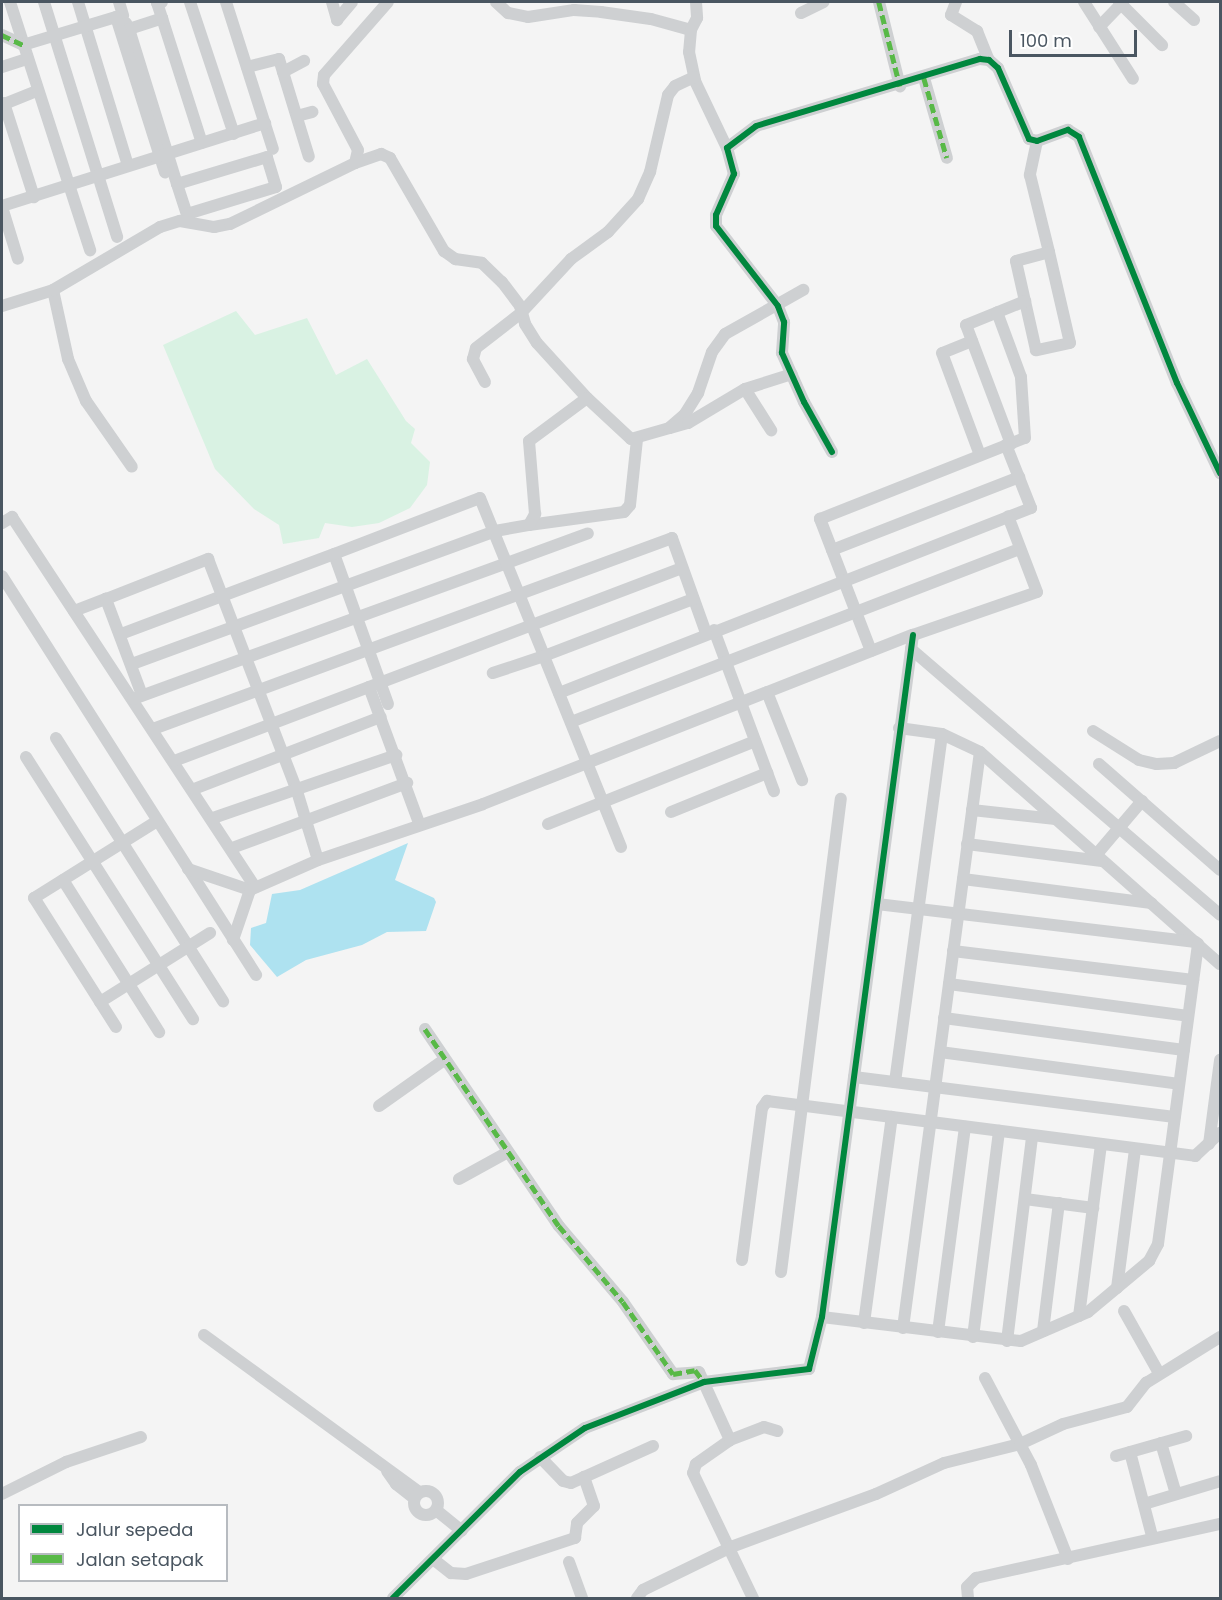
<!DOCTYPE html>
<style>
body{margin:0}
#map{position:relative;width:1222px;height:1600px;overflow:hidden;background:#f4f4f4;font-family:Poppins,sans-serif}
div>[style]{position:absolute}
[style*='--x']{left:calc(var(--x)*1px);top:calc(var(--y)*1px);width:calc(var(--w)*1px);rotate:calc(var(--a)*1deg)}
.green>*{inset:0;background:#d9f2e3}
.water>*{inset:0;background:#aee2f0}
.minor>*{height:12px;margin:-6px;padding:0 6px;transform-origin:6px;border-radius:6px;background:#ced0d2}
.minor>.ring{margin:-6px;padding:0;box-sizing:content-box;background:none;border:12px solid #ced0d2;border-radius:50%}
.quiet>*{height:4.5px;margin-top:-2.25px;transform-origin:0;background:repeating-linear-gradient(90deg,#58b947 0 9px,transparent 0 13.5px)}
.cycleway>*{height:6px;margin:-3px;padding:0 3px;transform-origin:3px;border-radius:3px;background:#00873e}
span{translate:-50% -50%;white-space:nowrap;text-align:center;line-height:1.15;-webkit-text-stroke:6px #fff;paint-order:stroke}
.frame{position:absolute;inset:0;border:3px solid #4a5661;pointer-events:none}
.legend{position:absolute;left:18px;top:1504px;width:210px;height:78px;box-sizing:border-box;background:#fff;border:2px solid #b7bbc0;margin:0;padding:8px 10px;list-style:none;font-size:18px;color:#4a5661}
.legend li{display:flex;align-items:center;gap:12px;height:30px}
.legend b{width:30px;border:2px solid #b7bbc0}
.scale{position:absolute;left:1009px;top:30px;width:128px;height:27px;box-sizing:border-box;border:3px solid #4a5661;border-top:0;padding-left:8px;font-size:18px;line-height:21px;white-space:nowrap;color:#4a5661;-webkit-text-stroke:4px #fff;paint-order:stroke}
</style>
<div id="map">
<div class="green">
<i style="clip-path:polygon(236px 311px,255px 335px,307px 318px,336px 375px,367px 359px,406px 421px,415px 429px,411px 443px,430px 462px,427px 485px,410px 508px,379px 523px,352px 527px,325px 523px,319px 538px,283px 544px,279px 525px,254px 509px,215px 469px,163px 345px)"></i>
</div>
<div class="water">
<i style="clip-path:polygon(408px 843px,395px 880px,434px 898px,436px 902px,426px 931px,387px 932px,362px 945px,306px 960px,277px 977px,250px 945px,251px 928px,266px 923px,272px 894px,300px 890px)"></i>
</div>
<div class="minor">
<i style="--x:10;--y:2;--w:261;--a:72.1"></i>
<i style="--x:44;--y:2;--w:246;--a:72.7"></i>
<i style="--x:78;--y:2;--w:171;--a:73"></i>
<i style="--x:119;--y:2;--w:14;--a:73"></i>
<i style="--x:190;--y:2;--w:139;--a:71.6"></i>
<i style="--x:226;--y:2;--w:154;--a:72.3"></i>
<i style="--x:332;--y:2;--w:19;--a:74"></i>
<i style="--x:337;--y:20;--w:23;--a:-50"></i>
<i style="--x:496;--y:2;--w:16;--a:43"></i>
<i style="--x:508;--y:13;--w:20;--a:11"></i>
<i style="--x:528;--y:17;--w:47;--a:-8.7"></i>
<i style="--x:574;--y:10;--w:27;--a:4"></i>
<i style="--x:601;--y:12;--w:50;--a:8"></i>
<i style="--x:651;--y:19;--w:41;--a:15.4"></i>
<i style="--x:696;--y:2;--w:16;--a:86"></i>
<i style="--x:697;--y:18;--w:13;--a:117"></i>
<i style="--x:691;--y:30;--w:22;--a:95"></i>
<i style="--x:689;--y:52;--w:30;--a:78"></i>
<i style="--x:695;--y:81;--w:74;--a:64.5"></i>
<i style="--x:879;--y:2;--w:87;--a:76"></i>
<i style="--x:956;--y:2;--w:14;--a:111"></i>
<i style="--x:951;--y:15;--w:31;--a:32"></i>
<i style="--x:977;--y:31;--w:31;--a:68"></i>
<i style="--x:1084;--y:2;--w:91;--a:57.5"></i>
<i style="--x:1119;--y:2;--w:61;--a:45"></i>
<i style="--x:1174;--y:2;--w:27;--a:42"></i>
<i style="--x:801;--y:13;--w:25;--a:-26"></i>
<i style="--x:162;--y:18;--w:131;--a:72.3"></i>
<i style="--x:126;--y:23;--w:7;--a:63"></i>
<i style="--x:129;--y:29;--w:35;--a:-18"></i>
<i style="--x:162;--y:18;--w:16;--a:-108"></i>
<i style="--x:157;--y:3;--w:5;--a:-11"></i>
<i style="--x:1099;--y:27;--w:35;--a:-46"></i>
<i style="--x:129;--y:29;--w:162;--a:72.8"></i>
<i style="--x:177;--y:184;--w:32;--a:72"></i>
<i style="--x:187;--y:214;--w:93;--a:-16.9"></i>
<i style="--x:276;--y:187;--w:31;--a:-107"></i>
<i style="--x:267;--y:157;--w:94;--a:163.3"></i>
<i style="--x:2;--y:35;--w:23;--a:25"></i>
<i style="--x:23;--y:45;--w:97;--a:-16.8"></i>
<i style="--x:116;--y:17;--w:163;--a:72.5"></i>
<i style="--x:2;--y:67;--w:26;--a:-18"></i>
<i style="--x:247;--y:67;--w:33;--a:-14"></i>
<i style="--x:279;--y:59;--w:102;--a:73"></i>
<i style="--x:283;--y:72;--w:24;--a:-28"></i>
<i style="--x:924;--y:78;--w:83;--a:74"></i>
<i style="--x:4;--y:103;--w:99;--a:72.3"></i>
<i style="--x:2;--y:105;--w:38;--a:-22"></i>
<i style="--x:297;--y:116;--w:16;--a:-15"></i>
<i style="--x:1037;--y:141;--w:35;--a:102"></i>
<i style="--x:1030;--y:175;--w:79;--a:76.1"></i>
<i style="--x:1049;--y:252;--w:93;--a:77"></i>
<i style="--x:1070;--y:343;--w:35;--a:168"></i>
<i style="--x:1036;--y:350;--w:91;--a:-102.7"></i>
<i style="--x:1016;--y:261;--w:34;--a:-15"></i>
<i style="--x:355;--y:163;--w:28;--a:-19"></i>
<i style="--x:381;--y:154;--w:10;--a:24"></i>
<i style="--x:390;--y:158;--w:108;--a:59.9"></i>
<i style="--x:444;--y:251;--w:14;--a:36"></i>
<i style="--x:455;--y:259;--w:27;--a:8"></i>
<i style="--x:482;--y:263;--w:28;--a:44"></i>
<i style="--x:502;--y:282;--w:30;--a:53"></i>
<i style="--x:520;--y:306;--w:19;--a:74"></i>
<i style="--x:525;--y:324;--w:22;--a:58"></i>
<i style="--x:537;--y:343;--w:74;--a:47.7"></i>
<i style="--x:587;--y:398;--w:60;--a:43"></i>
<i style="--x:631;--y:439;--w:40;--a:-16"></i>
<i style="--x:669;--y:428;--w:21;--a:-41"></i>
<i style="--x:685;--y:414;--w:25;--a:-58"></i>
<i style="--x:698;--y:393;--w:43;--a:-71.1"></i>
<i style="--x:712;--y:352;--w:22;--a:-54"></i>
<i style="--x:725;--y:334;--w:90;--a:-29.4"></i>
<i style="--x:2;--y:206;--w:276;--a:-17.5"></i>
<i style="--x:2;--y:207;--w:54;--a:72.9"></i>
<i style="--x:53;--y:290;--w:71;--a:77.7"></i>
<i style="--x:68;--y:359;--w:46;--a:66.8"></i>
<i style="--x:86;--y:401;--w:80;--a:55.1"></i>
<i style="--x:2;--y:306;--w:53;--a:-17.4"></i>
<i style="--x:53;--y:290;--w:124;--a:-30.5"></i>
<i style="--x:160;--y:227;--w:21;--a:-17"></i>
<i style="--x:180;--y:221;--w:35;--a:10"></i>
<i style="--x:214;--y:227;--w:16;--a:-11"></i>
<i style="--x:230;--y:224;--w:139;--a:-26"></i>
<i style="--x:355;--y:163;--w:13;--a:-77"></i>
<i style="--x:358;--y:150;--w:75;--a:-117.9"></i>
<i style="--x:323;--y:84;--w:9;--a:-84"></i>
<i style="--x:324;--y:75;--w:97;--a:-48.8"></i>
<i style="--x:972;--y:341;--w:32;--a:158"></i>
<i style="--x:942;--y:353;--w:109;--a:69.6"></i>
<i style="--x:485;--y:382;--w:26;--a:-118"></i>
<i style="--x:473;--y:359;--w:11;--a:-75"></i>
<i style="--x:476;--y:348;--w:57;--a:-37.9"></i>
<i style="--x:521;--y:313;--w:74;--a:-47.2"></i>
<i style="--x:571;--y:259;--w:46;--a:-36.1"></i>
<i style="--x:608;--y:232;--w:45;--a:-47.7"></i>
<i style="--x:638;--y:199;--w:30;--a:-66"></i>
<i style="--x:650;--y:172;--w:79;--a:-76.8"></i>
<i style="--x:668;--y:95;--w:11;--a:-52"></i>
<i style="--x:675;--y:86;--w:21;--a:-25"></i>
<i style="--x:745;--y:389;--w:49;--a:57.6"></i>
<i style="--x:670;--y:428;--w:19;--a:-16"></i>
<i style="--x:688;--y:423;--w:66;--a:-30.8"></i>
<i style="--x:745;--y:389;--w:49;--a:-17.7"></i>
<i style="--x:1011;--y:444;--w:127;--a:-110.7"></i>
<i style="--x:966;--y:325;--w:64;--a:-22.1"></i>
<i style="--x:832;--y:452;--w:57;--a:-119.2"></i>
<i style="--x:804;--y:402;--w:54;--a:-114.2"></i>
<i style="--x:782;--y:353;--w:31;--a:-86"></i>
<i style="--x:784;--y:322;--w:17;--a:-111"></i>
<i style="--x:778;--y:306;--w:101;--a:-127.8"></i>
<i style="--x:716;--y:226;--w:11;--a:-90"></i>
<i style="--x:716;--y:215;--w:45;--a:-66.3"></i>
<i style="--x:734;--y:174;--w:27;--a:-105"></i>
<i style="--x:727;--y:148;--w:36;--a:-37"></i>
<i style="--x:756;--y:126;--w:234;--a:-16.7"></i>
<i style="--x:980;--y:59;--w:9;--a:6"></i>
<i style="--x:989;--y:60;--w:12;--a:42"></i>
<i style="--x:998;--y:68;--w:77;--a:66.4"></i>
<i style="--x:1029;--y:139;--w:8;--a:14"></i>
<i style="--x:1037;--y:141;--w:33;--a:-20"></i>
<i style="--x:1068;--y:130;--w:13;--a:32"></i>
<i style="--x:1079;--y:137;--w:265;--a:68.3"></i>
<i style="--x:1177;--y:383;--w:100;--a:64.5"></i>
<i style="--x:2;--y:523;--w:12;--a:-31"></i>
<i style="--x:12;--y:517;--w:443;--a:56.7"></i>
<i style="--x:529;--y:525;--w:96;--a:-7.8"></i>
<i style="--x:624;--y:512;--w:9;--a:-49"></i>
<i style="--x:630;--y:505;--w:65;--a:-83.9"></i>
<i style="--x:832;--y:550;--w:201;--a:-21.3"></i>
<i style="--x:2;--y:576;--w:473;--a:57.5"></i>
<i style="--x:74;--y:611;--w:34;--a:-21"></i>
<i style="--x:714;--y:630;--w:172;--a:69.6"></i>
<i style="--x:121;--y:634;--w:228;--a:-20.6"></i>
<i style="--x:911;--y:649;--w:408;--a:40.7"></i>
<i style="--x:871;--y:651;--w:142;--a:-111.1"></i>
<i style="--x:820;--y:519;--w:220;--a:-21.6"></i>
<i style="--x:1025;--y:438;--w:61;--a:-93.8"></i>
<i style="--x:1021;--y:377;--w:69;--a:-110.3"></i>
<i style="--x:132;--y:664;--w:387;--a:-20.1"></i>
<i style="--x:495;--y:531;--w:35;--a:-10"></i>
<i style="--x:529;--y:525;--w:13;--a:-61"></i>
<i style="--x:535;--y:514;--w:73;--a:-94.7"></i>
<i style="--x:529;--y:441;--w:72;--a:-36.6"></i>
<i style="--x:369;--y:687;--w:145;--a:69.8"></i>
<i style="--x:767;--y:692;--w:95;--a:68.3"></i>
<i style="--x:559;--y:693;--w:507;--a:-21.4"></i>
<i style="--x:1031;--y:508;--w:68;--a:-111.6"></i>
<i style="--x:142;--y:695;--w:103;--a:-110.6"></i>
<i style="--x:106;--y:599;--w:110;--a:-21.4"></i>
<i style="--x:208;--y:559;--w:245;--a:69"></i>
<i style="--x:296;--y:788;--w:75;--a:73"></i>
<i style="--x:133;--y:699;--w:484;--a:-20"></i>
<i style="--x:388;--y:704;--w:159;--a:-109.8"></i>
<i style="--x:334;--y:554;--w:156;--a:-21"></i>
<i style="--x:480;--y:498;--w:170;--a:67.9"></i>
<i style="--x:544;--y:656;--w:54;--a:161.6"></i>
<i style="--x:571;--y:722;--w:481;--a:-21.1"></i>
<i style="--x:899;--y:728;--w:43;--a:7.9"></i>
<i style="--x:942;--y:734;--w:42;--a:25.3"></i>
<i style="--x:980;--y:752;--w:320;--a:41.5"></i>
<i style="--x:153;--y:729;--w:553;--a:-20.2"></i>
<i style="--x:672;--y:538;--w:101;--a:70.3"></i>
<i style="--x:1093;--y:731;--w:54;--a:32.2"></i>
<i style="--x:1139;--y:760;--w:18;--a:13"></i>
<i style="--x:1157;--y:764;--w:17;--a:-3"></i>
<i style="--x:1174;--y:763;--w:51;--a:-25.6"></i>
<i style="--x:56;--y:738;--w:312;--a:57.6"></i>
<i style="--x:26;--y:757;--w:311;--a:57.5"></i>
<i style="--x:174;--y:761;--w:543;--a:-20.8"></i>
<i style="--x:1099;--y:764;--w:161;--a:41.2"></i>
<i style="--x:194;--y:789;--w:200;--a:-21.1"></i>
<i style="--x:972;--y:810;--w:84;--a:6.1"></i>
<i style="--x:671;--y:812;--w:104;--a:-22.1"></i>
<i style="--x:213;--y:818;--w:194;--a:-19"></i>
<i style="--x:548;--y:824;--w:223;--a:-21.8"></i>
<i style="--x:967;--y:844;--w:136;--a:7.2"></i>
<i style="--x:621;--y:847;--w:206;--a:-112"></i>
<i style="--x:544;--y:656;--w:160;--a:-20.9"></i>
<i style="--x:232;--y:848;--w:187;--a:-20.4"></i>
<i style="--x:1096;--y:855;--w:71;--a:-49.6"></i>
<i style="--x:188;--y:869;--w:65;--a:18.7"></i>
<i style="--x:250;--y:890;--w:53;--a:108.8"></i>
<i style="--x:963;--y:879;--w:190;--a:7.3"></i>
<i style="--x:63;--y:880;--w:180;--a:57.7"></i>
<i style="--x:250;--y:890;--w:74;--a:-23.8"></i>
<i style="--x:318;--y:860;--w:174;--a:-18.7"></i>
<i style="--x:483;--y:804;--w:462;--a:-21.5"></i>
<i style="--x:913;--y:635;--w:131;--a:-19.1"></i>
<i style="--x:1037;--y:592;--w:81;--a:-110.9"></i>
<i style="--x:877;--y:904;--w:321;--a:6.8"></i>
<i style="--x:953;--y:951;--w:242;--a:6.9"></i>
<i style="--x:949;--y:984;--w:241;--a:7.6"></i>
<i style="--x:100;--y:1002;--w:130;--a:-32.1"></i>
<i style="--x:944;--y:1018;--w:242;--a:7.6"></i>
<i style="--x:116;--y:1027;--w:153;--a:-122.4"></i>
<i style="--x:34;--y:898;--w:145;--a:-32"></i>
<i style="--x:425;--y:1029;--w:238;--a:55.8"></i>
<i style="--x:559;--y:1226;--w:99;--a:49.9"></i>
<i style="--x:623;--y:1302;--w:88;--a:55.2"></i>
<i style="--x:673;--y:1374;--w:26;--a:-4"></i>
<i style="--x:699;--y:1372;--w:75;--a:65.5"></i>
<i style="--x:730;--y:1440;--w:42;--a:144.8"></i>
<i style="--x:696;--y:1464;--w:9;--a:108"></i>
<i style="--x:693;--y:1473;--w:139;--a:64.4"></i>
<i style="--x:940;--y:1052;--w:241;--a:7.6"></i>
<i style="--x:854;--y:1077;--w:323;--a:7.1"></i>
<i style="--x:895;--y:1082;--w:351;--a:-82.3"></i>
<i style="--x:379;--y:1106;--w:80;--a:-35.3"></i>
<i style="--x:1209;--y:1144;--w:85;--a:-82.5"></i>
<i style="--x:459;--y:1179;--w:56;--a:-28.9"></i>
<i style="--x:1025;--y:1199;--w:69;--a:7.5"></i>
<i style="--x:742;--y:1260;--w:153;--a:-82.5"></i>
<i style="--x:762;--y:1108;--w:9;--a:-54"></i>
<i style="--x:767;--y:1101;--w:432;--a:7.3"></i>
<i style="--x:1195;--y:1156;--w:34;--a:-43"></i>
<i style="--x:781;--y:1272;--w:477;--a:-82.8"></i>
<i style="--x:1117;--y:1288;--w:140;--a:-82.6"></i>
<i style="--x:1124;--y:1311;--w:71;--a:60.6"></i>
<i style="--x:1079;--y:1316;--w:172;--a:-82.7"></i>
<i style="--x:822;--y:1317;--w:200;--a:6.9"></i>
<i style="--x:1021;--y:1341;--w:73;--a:-23.4"></i>
<i style="--x:1088;--y:1312;--w:80;--a:-39.9"></i>
<i style="--x:1149;--y:1261;--w:19;--a:-62"></i>
<i style="--x:1158;--y:1244;--w:303;--a:-82.4"></i>
<i style="--x:864;--y:1323;--w:208;--a:-82.3"></i>
<i style="--x:903;--y:1328;--w:581;--a:-82.39"></i>
<i style="--x:1043;--y:1331;--w:129;--a:-82.9"></i>
<i style="--x:938;--y:1332;--w:207;--a:-82.5"></i>
<i style="--x:204;--y:1335;--w:266;--a:36.1"></i>
<i style="--x:973;--y:1337;--w:208;--a:-82.8"></i>
<i style="--x:1007;--y:1341;--w:207;--a:-83"></i>
<i style="--x:985;--y:1378;--w:98;--a:62.1"></i>
<i style="--x:1031;--y:1465;--w:101;--a:68.5"></i>
<i style="--x:730;--y:1440;--w:36;--a:-21"></i>
<i style="--x:764;--y:1427;--w:14;--a:17"></i>
<i style="--x:1161;--y:1443;--w:53;--a:73.6"></i>
<i style="--x:1130;--y:1452;--w:87;--a:75.3"></i>
<i style="--x:1116;--y:1456;--w:73;--a:-15.9"></i>
<i style="--x:540;--y:1457;--w:33;--a:46"></i>
<i style="--x:563;--y:1481;--w:8;--a:14"></i>
<i style="--x:571;--y:1483;--w:90;--a:-24.3"></i>
<i style="--x:387;--y:1471;--w:16;--a:55"></i>
<i style="--x:396;--y:1484;--w:23;--a:38"></i>
<i class="ring" style="left:414px;top:1491px;width:12px;height:12px"></i>
<i style="--x:2;--y:1494;--w:72;--a:-26.6"></i>
<i style="--x:66;--y:1462;--w:79;--a:-18.4"></i>
<i style="--x:1144;--y:1504;--w:79;--a:-16.8"></i>
<i style="--x:436;--y:1510;--w:33;--a:39"></i>
<i style="--x:433;--y:1559;--w:23;--a:38"></i>
<i style="--x:451;--y:1573;--w:15;--a:4"></i>
<i style="--x:466;--y:1574;--w:115;--a:-18.3"></i>
<i style="--x:575;--y:1538;--w:15;--a:-82"></i>
<i style="--x:577;--y:1523;--w:24;--a:-45"></i>
<i style="--x:594;--y:1506;--w:31;--a:-109"></i>
<i style="--x:569;--y:1562;--w:38;--a:70"></i>
<i style="--x:393;--y:1598;--w:179;--a:-44.8"></i>
<i style="--x:520;--y:1472;--w:78;--a:-34.1"></i>
<i style="--x:585;--y:1428;--w:128;--a:-21.1"></i>
<i style="--x:704;--y:1382;--w:106;--a:-7.1"></i>
<i style="--x:809;--y:1369;--w:54;--a:-76"></i>
<i style="--x:822;--y:1317;--w:688;--a:-82.4"></i>
<i style="--x:637;--y:1598;--w:10;--a:-53"></i>
<i style="--x:643;--y:1590;--w:98;--a:-26"></i>
<i style="--x:731;--y:1547;--w:154;--a:-20.1"></i>
<i style="--x:876;--y:1494;--w:75;--a:-24.5"></i>
<i style="--x:944;--y:1463;--w:78;--a:-14"></i>
<i style="--x:1020;--y:1444;--w:47;--a:-24.9"></i>
<i style="--x:1063;--y:1424;--w:66;--a:-14.9"></i>
<i style="--x:1127;--y:1407;--w:31;--a:-52"></i>
<i style="--x:1146;--y:1383;--w:87;--a:-31.9"></i>
<i style="--x:968;--y:1598;--w:11;--a:-95"></i>
<i style="--x:967;--y:1587;--w:13;--a:-45"></i>
<i style="--x:976;--y:1578;--w:250;--a:-12.5"></i>
</div>
<div class="quiet">
<i style="--x:879;--y:2;--w:87;--a:76"></i>
<i style="--x:2;--y:35;--w:23;--a:25"></i>
<i style="--x:924;--y:78;--w:83;--a:74"></i>
<i style="--x:425;--y:1029;--w:238;--a:55.8"></i>
<i style="--x:559;--y:1226;--w:99;--a:49.9"></i>
<i style="--x:623;--y:1302;--w:88;--a:55.2"></i>
<i style="--x:673;--y:1374;--w:22;--a:-10"></i>
<i style="--x:695;--y:1370;--w:15;--a:53"></i>
</div>
<div class="cycleway">
<i style="--x:832;--y:452;--w:57;--a:-119.2"></i>
<i style="--x:804;--y:402;--w:54;--a:-114.2"></i>
<i style="--x:782;--y:353;--w:31;--a:-86"></i>
<i style="--x:784;--y:322;--w:17;--a:-111"></i>
<i style="--x:778;--y:306;--w:101;--a:-127.8"></i>
<i style="--x:716;--y:226;--w:11;--a:-90"></i>
<i style="--x:716;--y:215;--w:45;--a:-66.3"></i>
<i style="--x:734;--y:174;--w:27;--a:-105"></i>
<i style="--x:727;--y:148;--w:36;--a:-37"></i>
<i style="--x:756;--y:126;--w:234;--a:-16.7"></i>
<i style="--x:980;--y:59;--w:9;--a:6"></i>
<i style="--x:989;--y:60;--w:12;--a:42"></i>
<i style="--x:998;--y:68;--w:77;--a:66.4"></i>
<i style="--x:1029;--y:139;--w:8;--a:14"></i>
<i style="--x:1037;--y:141;--w:33;--a:-20"></i>
<i style="--x:1068;--y:130;--w:13;--a:32"></i>
<i style="--x:1079;--y:137;--w:265;--a:68.3"></i>
<i style="--x:1177;--y:383;--w:100;--a:64.5"></i>
<i style="--x:393;--y:1598;--w:179;--a:-44.8"></i>
<i style="--x:520;--y:1472;--w:78;--a:-34.1"></i>
<i style="--x:585;--y:1428;--w:128;--a:-21.1"></i>
<i style="--x:704;--y:1382;--w:106;--a:-7.1"></i>
<i style="--x:809;--y:1369;--w:54;--a:-76"></i>
<i style="--x:822;--y:1317;--w:688;--a:-82.4"></i>
</div>
<div class="frame"></div>
<ul class="legend">
<li><b style="height:8px;background:#00873e"></b>Jalur sepeda</li>
<li><b style="height:8px;background:#58b947"></b>Jalan setapak</li>
</ul>
<div class="scale">100 m</div>
</div>
